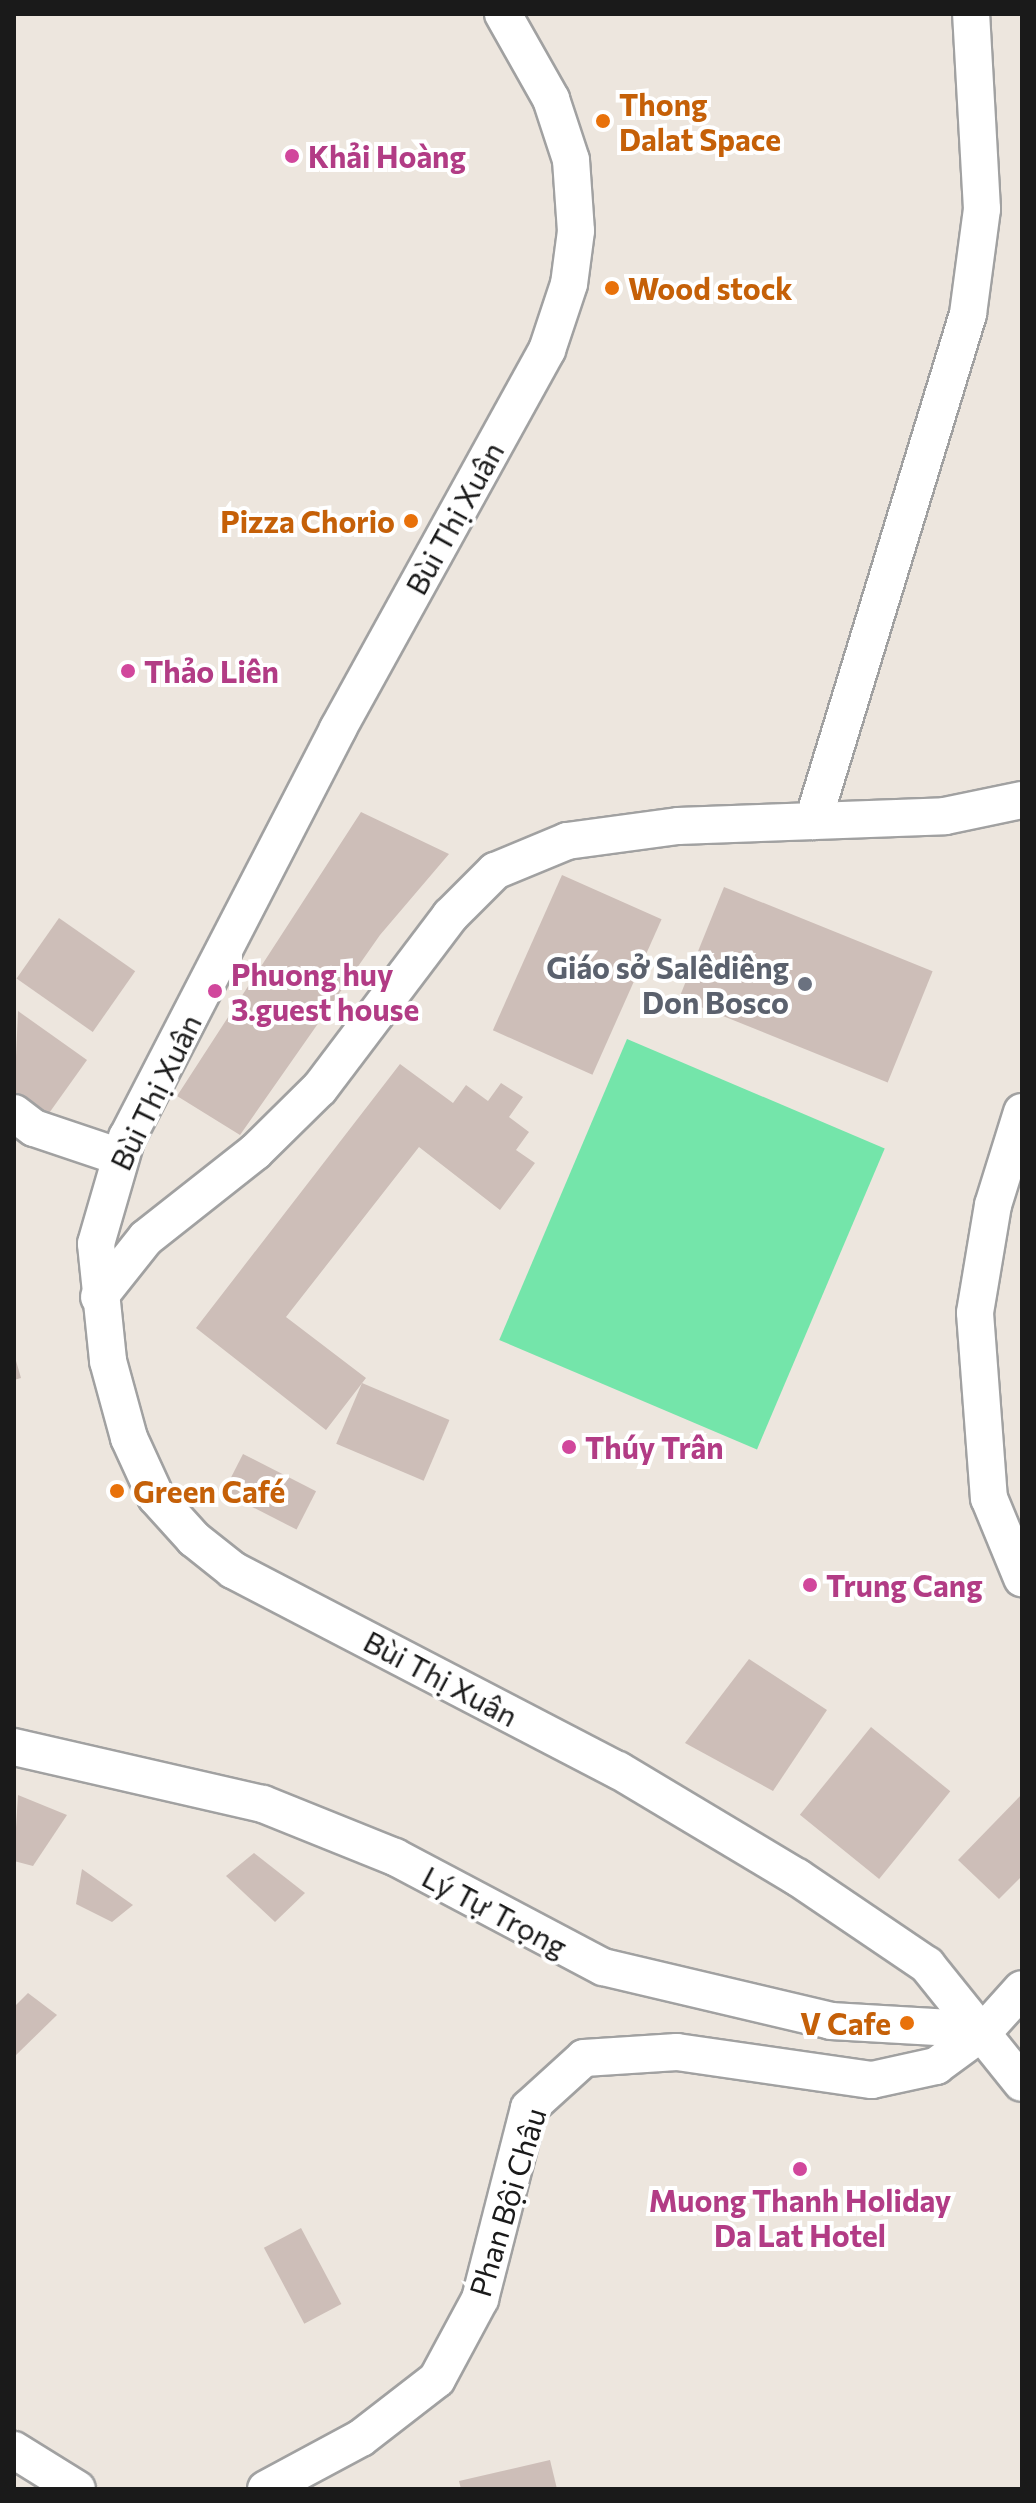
<!DOCTYPE html>
<meta charset="utf-8">
<style>
body{margin:0}
#map{position:relative;width:1036px;height:2503px;overflow:hidden;background:#ede6de;font-family:Commissioner,sans-serif}
div>[style]{position:absolute}
[style*='--x']{left:calc(var(--x)*1px);top:calc(var(--y)*1px);width:calc(var(--w)*1px);rotate:calc(var(--a)*1deg)}
.pitch>*{inset:0;background:#74e5aa;transform-origin:0 0}
.building>*{inset:0;background:#cdbeb8;transform-origin:0 0}
.roads{filter:drop-shadow(2px 0 #a1a1a1) drop-shadow(-2px 0 #a1a1a1) drop-shadow(0 2px #a1a1a1) drop-shadow(0 -2px #a1a1a1)}
.minor>*{height:36px;margin:-18px;padding:0 18px;transform-origin:18px;border-radius:18px;background:#fff}
.dots>*{width:22px;height:22px;translate:-50% -50%;box-sizing:border-box;border:4px solid #fff;border-radius:50%}
span{translate:-50% -50%;white-space:nowrap;text-align:center;line-height:1.15;-webkit-text-stroke:8px #fff;paint-order:stroke}
.food-label{font-size:30px;color:#c56008;font-weight:700}
.left{translate:0 -50%;text-align:left}
.right{translate:-100% -50%;text-align:right}
.hotel-label{font-size:30px;color:#b23c85;font-weight:700}
.street-label{font-size:30px;color:#1a1a1a}
.worship-label{font-size:30px;color:#5b616d;font-weight:700}
.frame{position:absolute;inset:0;border:16px solid #1a1a1a;pointer-events:none}
</style>
<div id="map">
<div class="pitch">
<i style="left:627px;top:1039px;width:280px;height:327px;rotate:23deg"></i>
</div>
<div class="building">
<i style="clip-path:polygon(361px 812px,449px 854px,380px 935px,240px 1135px,177px 1096px)"></i>
<i style="left:562px;top:875px;width:109px;height:170px;rotate:24deg"></i>
<i style="left:724px;top:887px;width:225px;height:120px;rotate:22deg"></i>
<i style="left:59px;top:918px;width:93px;height:74px;rotate:35deg"></i>
<i style="clip-path:polygon(18px 1011px,87px 1060px,42px 1123px,14px 1103px)"></i>
<i style="clip-path:polygon(400px 1064px,453px 1103px,466px 1085px,488px 1101px,501px 1083px,523px 1097px,509px 1117px,529px 1132px,516px 1150px,535px 1163px,500px 1210px,419px 1147px,286px 1317px,366px 1378px,326px 1430px,196px 1328px)"></i>
<i style="clip-path:polygon(14px 1354px,21px 1378px,14px 1380px)"></i>
<i style="left:362px;top:1383px;width:95px;height:66px;rotate:23deg"></i>
<i style="left:243px;top:1454px;width:82px;height:43px;rotate:27deg"></i>
<i style="clip-path:polygon(749px 1659px,827px 1710px,773px 1791px,685px 1743px)"></i>
<i style="left:871px;top:1727px;width:102px;height:113px;rotate:39deg"></i>
<i style="clip-path:polygon(1022px 1794px,1022px 1876px,999px 1899px,958px 1860px)"></i>
<i style="clip-path:polygon(18px 1795px,67px 1815px,33px 1866px,14px 1861px)"></i>
<i style="clip-path:polygon(254px 1853px,305px 1893px,275px 1922px,226px 1876px)"></i>
<i style="clip-path:polygon(82px 1869px,133px 1905px,112px 1922px,76px 1904px)"></i>
<i style="clip-path:polygon(28px 1993px,57px 2015px,14px 2057px,14px 2007px)"></i>
<i style="left:301px;top:2228px;width:86px;height:42px;rotate:62deg"></i>
<i style="clip-path:polygon(550px 2460px,557px 2489px,461px 2489px,459px 2481px)"></i>
</div>
<div class="roads">
<div class="minor">
<i style="--x:503;--y:14;--w:98;--a:60.5"></i>
<i style="--x:551;--y:99;--w:64;--a:71.8"></i>
<i style="--x:571;--y:160;--w:71;--a:86"></i>
<i style="--x:576;--y:231;--w:53;--a:97.5"></i>
<i style="--x:569;--y:284;--w:70;--a:108.4"></i>
<i style="--x:547;--y:350;--w:433;--a:118.9"></i>
<i style="--x:338;--y:729;--w:459;--a:117.3"></i>
<i style="--x:127;--y:1137;--w:111;--a:106.2"></i>
<i style="--x:96;--y:1244;--w:118;--a:84.1"></i>
<i style="--x:108;--y:1361;--w:80;--a:74.7"></i>
<i style="--x:129;--y:1438;--w:65;--a:65.4"></i>
<i style="--x:156;--y:1497;--w:57;--a:47.9"></i>
<i style="--x:194;--y:1539;--w:50;--a:38.5"></i>
<i style="--x:233;--y:1570;--w:434;--a:27.5"></i>
<i style="--x:618;--y:1770;--w:209;--a:30.9"></i>
<i style="--x:797;--y:1877;--w:157;--a:34.1"></i>
<i style="--x:927;--y:1965;--w:151;--a:51.2"></i>
<i style="--x:813;--y:821;--w:530;--a:-73"></i>
<i style="--x:968;--y:314;--w:106;--a:-82.4"></i>
<i style="--x:982;--y:209;--w:195;--a:-93.2"></i>
<i style="--x:1022;--y:1112;--w:97;--a:107.3"></i>
<i style="--x:993;--y:1205;--w:109;--a:99.5"></i>
<i style="--x:975;--y:1313;--w:186;--a:85.7"></i>
<i style="--x:989;--y:1498;--w:87;--a:67.6"></i>
<i style="--x:14;--y:1113;--w:25;--a:37"></i>
<i style="--x:34;--y:1128;--w:91;--a:18.6"></i>
<i style="--x:99;--y:1297;--w:75;--a:-51.5"></i>
<i style="--x:146;--y:1238;--w:139;--a:-38.3"></i>
<i style="--x:255;--y:1152;--w:91;--a:-44.6"></i>
<i style="--x:320;--y:1088;--w:216;--a:-52.9"></i>
<i style="--x:450;--y:916;--w:64;--a:-45"></i>
<i style="--x:495;--y:871;--w:78;--a:-22.6"></i>
<i style="--x:567;--y:841;--w:112;--a:-7.7"></i>
<i style="--x:678;--y:826;--w:267;--a:-2.1"></i>
<i style="--x:945;--y:816;--w:79;--a:-11.7"></i>
<i style="--x:14;--y:1747;--w:255;--a:12.9"></i>
<i style="--x:263;--y:1804;--w:142;--a:21.9"></i>
<i style="--x:395;--y:1857;--w:235;--a:27.9"></i>
<i style="--x:603;--y:1967;--w:234;--a:13.3"></i>
<i style="--x:831;--y:2021;--w:154;--a:3.3"></i>
<i style="--x:14;--y:2450;--w:74;--a:31.8"></i>
<i style="--x:266;--y:2489;--w:108;--a:-28.2"></i>
<i style="--x:361;--y:2438;--w:96;--a:-37.8"></i>
<i style="--x:437;--y:2379;--w:91;--a:-61.7"></i>
<i style="--x:480;--y:2299;--w:197;--a:-75.6"></i>
<i style="--x:529;--y:2108;--w:74;--a:-42.3"></i>
<i style="--x:584;--y:2058;--w:93;--a:-3.7"></i>
<i style="--x:677;--y:2052;--w:197;--a:8.2"></i>
<i style="--x:872;--y:2080;--w:66;--a:-12.3"></i>
<i style="--x:936;--y:2066;--w:61;--a:-36.3"></i>
<i style="--x:985;--y:2030;--w:55;--a:-47.9"></i>
</div>
</div>
<div class="dots">
<i style="left:603px;top:121px;background:#e8710a"></i>
<i style="left:292px;top:156px;background:#d1479c"></i>
<i style="left:612px;top:288px;background:#e8710a"></i>
<i style="left:411px;top:521px;background:#e8710a"></i>
<i style="left:128px;top:671px;background:#d1479c"></i>
<i style="left:805px;top:984px;background:#6b7280"></i>
<i style="left:215px;top:991px;background:#d1479c"></i>
<i style="left:569px;top:1447px;background:#d1479c"></i>
<i style="left:117px;top:1491px;background:#e8710a"></i>
<i style="left:810px;top:1585px;background:#d1479c"></i>
<i style="left:907px;top:2023px;background:#e8710a"></i>
<i style="left:800px;top:2169px;background:#d1479c"></i>
</div>
<div class="food-label">
<span class="left" style="left:619px;top:121px">Thong<br>Dalat Space</span>
<span class="left" style="left:628px;top:288px">Wood stock</span>
<span class="right" style="left:395px;top:521px">Pizza Chorio</span>
<span class="left" style="left:133px;top:1491px">Green Café</span>
<span class="right" style="left:891px;top:2023px">V Cafe</span>
</div>
<div class="hotel-label">
<span class="left" style="left:308px;top:156px">Khải Hoàng</span>
<span class="left" style="left:144px;top:671px">Thảo Liên</span>
<span class="left" style="left:231px;top:991px">Phuong huy<br>3.guest house</span>
<span class="left" style="left:585px;top:1447px">Thúy Trân</span>
<span class="left" style="left:826px;top:1585px">Trung Cang</span>
<span style="left:800px;top:2217px">Muong Thanh Holiday<br>Da Lat Hotel</span>
</div>
<div class="street-label">
<span style="left:454px;top:518px;rotate:-61deg">Bùi Thị Xuân</span>
<span style="left:155px;top:1092px;rotate:-64deg">Bùi Thị Xuân</span>
<span style="left:441px;top:1678px;rotate:28deg">Bùi Thị Xuân</span>
<span style="left:495px;top:1911px;rotate:28deg">Lý Tự Trọng</span>
<span style="left:507px;top:2202px;rotate:-73deg">Phan Bội Châu</span>
</div>
<div class="worship-label">
<span class="right" style="left:789px;top:984px">Giáo sở Salêdiêng<br>Don Bosco</span>
</div>
<div class="frame"></div>
</div>
